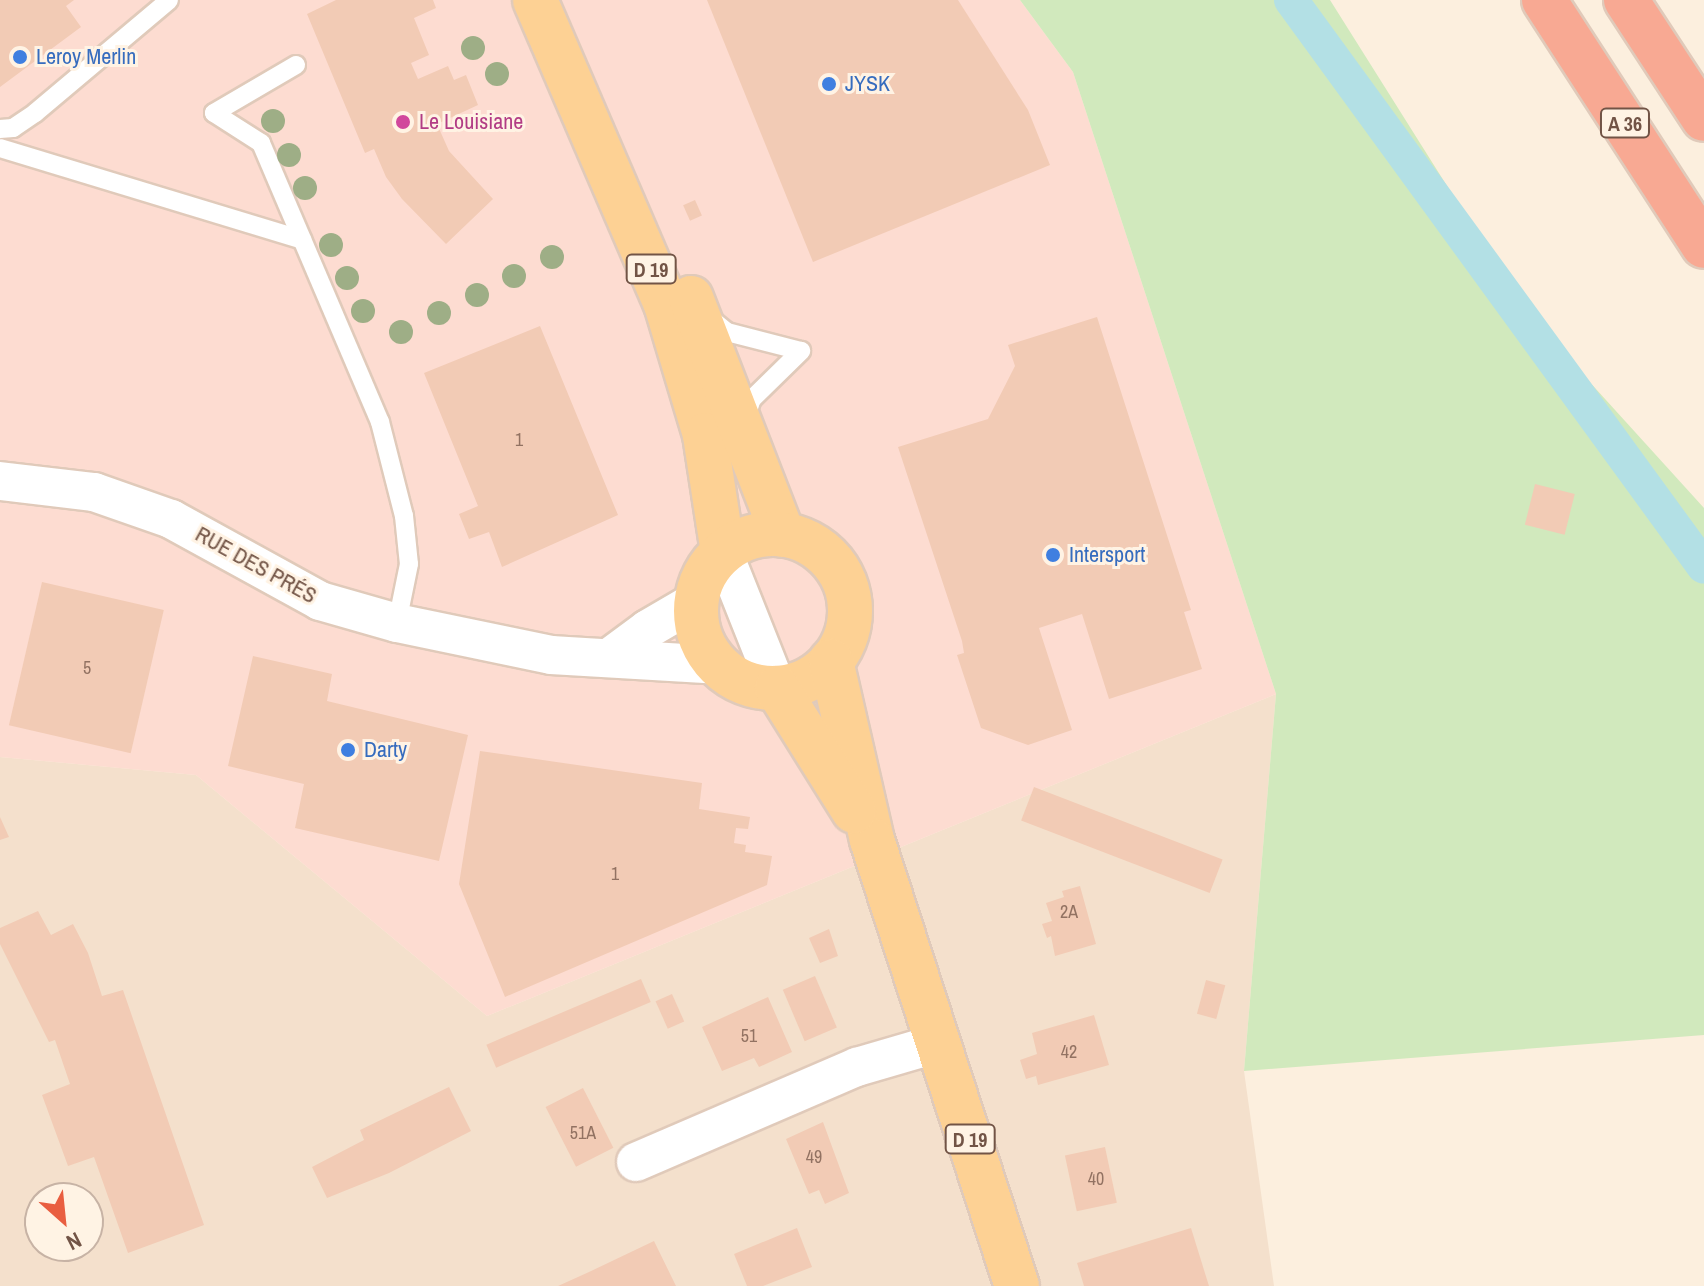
<!DOCTYPE html>
<meta charset="utf-8">
<style>
body{margin:0}
#map{position:relative;width:1704px;height:1286px;overflow:hidden;background:#fcefde;font-family:"Archivo Narrow",sans-serif}
div>[style]{position:absolute}
[style*='--x']{left:calc(var(--x)*1px);top:calc(var(--y)*1px);width:calc(var(--w)*1px);rotate:calc(var(--a)*1deg)}
.residential>*{inset:0;background:#f4e0cc}
.commercial>*{inset:0;background:#fddcd1}
.green>*{inset:0;background:#d1e9bd}
.canal>*{height:34px;margin:-17px;padding:0 17px;transform-origin:17px;border-radius:17px;background:#b3e0e5}
.building>*{inset:0;background:#f2cbb5;transform-origin:0 0}
.roads{filter:drop-shadow(2px 0 #e0caba) drop-shadow(-2px 0 #e0caba) drop-shadow(0 2px #e0caba) drop-shadow(0 -2px #e0caba)}
.service>*{height:18px;margin:-9px;padding:0 9px;transform-origin:9px;border-radius:9px;background:#fff}
.minor>*{height:38px;margin:-19px;padding:0 19px;transform-origin:19px;border-radius:19px;background:#fff}
.primary>*{height:44px;margin:-22px;padding:0 22px;transform-origin:22px;border-radius:22px;background:#fdd194}
.primary>.ring{margin:-22px;padding:0;box-sizing:content-box;background:none;border:44px solid #fdd194;border-radius:50%}
.motorway>*{height:44px;margin:-22px;padding:0 22px;transform-origin:22px;border-radius:22px;background:#f8a993}
.trees>*{width:24px;height:24px;margin:-12px;border-radius:50%;background:#9eae86}
.dots>*{width:22px;height:22px;translate:-50% -50%;box-sizing:border-box;border:4px solid #fff3e4;border-radius:50%}
span{translate:-50% -50%;white-space:nowrap;text-align:center;line-height:1.15;-webkit-text-stroke:6px #fff3e4;paint-order:stroke}
.number-label{font-size:18px;color:#927262}
.number-label span{-webkit-text-stroke-width:0}
.shield-label span{padding:2px 6px;background:#fff3e4;border:2px solid;border-radius:6px;-webkit-text-stroke-width:0}
.shield-label{font-size:20px;color:#725446;font-weight:700}
.shop-label{font-size:22px;color:#366cbe}
.left{translate:0 -50%;text-align:left}
.hotel-label{font-size:22px;color:#b23c85}
.street-label{font-size:22px;color:#725446}
.north{position:absolute;left:24px;top:1182px;width:80px;height:80px;box-sizing:border-box;background:#fff3e4;border:2px solid #c7b3a5;border-radius:50%;rotate:153deg;font-size:22px;font-weight:700;line-height:32px;text-align:center;color:#725446}
.north::after{content:'';display:block;margin:auto;width:28px;height:36px;background:#e95e40;clip-path:polygon(50% 0,100% 100%,50% 72%,0 100%)}
</style>
<div id="map">
<div class="residential">
<i style="clip-path:polygon(evenodd,1276px 694px,1244px 1071px,1274px 1286px,0 1286px,0 757px,196px 775px,487px 1016px,1276px 694px,40px 1198px,88px 1198px,88px 1246px,40px 1246px,40px 1198px)"></i>
</div>
<div class="commercial">
<i style="clip-path:polygon(0 0,1020px 0,1073px 72px,1276px 694px,487px 1016px,196px 775px,0 757px)"></i>
</div>
<div class="green">
<i style="clip-path:polygon(1020px 0,1330px 0,1527px 313px,1704px 508px,1704px 1035px,1244px 1071px,1276px 694px,1073px 72px)"></i>
</div>
<div class="canal">
<i style="--x:1291;--y:0;--w:701;--a:53.93"></i>
</div>
<div class="building">
<i style="clip-path:polygon(0 0,74px 0,66px 6px,81px 27px,0 87px)"></i>
<i style="clip-path:polygon(336px 0,433px 0,436px 8px,414px 18px,429px 55px,411px 63px,418px 79px,448px 66px,454px 80px,466px 75px,478px 105px,437px 124px,449px 151px,493px 199px,446px 244px,402px 199px,386px 177px,374px 149px,365px 153px,307px 14px)"></i>
<i style="clip-path:polygon(707px 0,958px 0,1028px 110px,1050px 165px,813px 262px)"></i>
<i style="left:695px;top:200px;width:17px;height:13px;rotate:66deg"></i>
<i style="clip-path:polygon(1097px 317px,1191px 610px,1184px 612px,1202px 669px,1109px 699px,1082px 614px,1039px 628px,1072px 730px,1028px 745px,981px 728px,957px 655px,964px 653px,962px 641px,898px 447px,988px 419px,1015px 366px,1008px 345px)"></i>
<i style="clip-path:polygon(540px 326px,618px 515px,502px 567px,489px 532px,469px 539px,459px 514px,478px 506px,424px 373px)"></i>
<i style="left:1535px;top:484px;width:41px;height:42px;rotate:14deg"></i>
<i style="left:42px;top:582px;width:125px;height:147px;rotate:13deg"></i>
<i style="clip-path:polygon(253px 656px,332px 674px,327px 701px,468px 735px,439px 861px,295px 828px,304px 784px,228px 766px)"></i>
<i style="clip-path:polygon(480px 751px,702px 783px,699px 809px,750px 817px,748px 829px,736px 828px,734px 843px,746px 845px,745px 852px,772px 856px,767px 885px,505px 997px,459px 884px)"></i>
<i style="left:1034px;top:787px;width:202px;height:36px;rotate:21deg"></i>
<i style="clip-path:polygon(0 817px,9px 837px,0 840px)"></i>
<i style="clip-path:polygon(1080px 886px,1096px 944px,1055px 956px,1051px 936px,1047px 938px,1042px 924px,1052px 921px,1046px 903px,1064px 897px,1062px 891px)"></i>
<i style="clip-path:polygon(38px 911px,51px 935px,73px 924px,88px 953px,102px 996px,123px 990px,204px 1225px,128px 1253px,94px 1157px,68px 1166px,42px 1095px,70px 1084px,55px 1040px,49px 1042px,0 944px,0 928px)"></i>
<i style="clip-path:polygon(829px 929px,838px 956px,820px 963px,809px 938px)"></i>
<i style="left:815px;top:976px;width:56px;height:35px;rotate:67deg"></i>
<i style="left:641px;top:979px;width:25px;height:168px;rotate:67deg"></i>
<i style="left:1206px;top:980px;width:20px;height:35px;rotate:15deg"></i>
<i style="left:672px;top:994px;width:30px;height:18px;rotate:66deg"></i>
<i style="clip-path:polygon(768px 997px,792px 1052px,759px 1067px,754px 1058px,722px 1071px,702px 1027px)"></i>
<i style="clip-path:polygon(1094px 1015px,1109px 1065px,1038px 1085px,1036px 1076px,1026px 1079px,1020px 1060px,1037px 1054px,1032px 1033px)"></i>
<i style="clip-path:polygon(449px 1087px,471px 1131px,389px 1173px,327px 1198px,312px 1167px,364px 1140px,360px 1130px)"></i>
<i style="left:583px;top:1088px;width:67px;height:42px;rotate:63deg"></i>
<i style="clip-path:polygon(823px 1122px,849px 1193px,825px 1204px,819px 1190px,809px 1194px,786px 1139px)"></i>
<i style="left:1105px;top:1147px;width:57px;height:41px;rotate:78deg"></i>
<i style="clip-path:polygon(797px 1228px,812px 1267px,763px 1286px,747px 1286px,734px 1254px)"></i>
<i style="clip-path:polygon(1191px 1228px,1209px 1286px,1084px 1286px,1077px 1263px)"></i>
<i style="clip-path:polygon(654px 1241px,676px 1286px,558px 1286px,589px 1272px)"></i>
</div>
<div class="roads">
<div class="service">
<i style="--x:296;--y:65;--w:95;--a:149.7"></i>
<i style="--x:214;--y:113;--w:56;--a:32.6"></i>
<i style="--x:261;--y:143;--w:303;--a:66.9"></i>
<i style="--x:380;--y:422;--w:97;--a:75.7"></i>
<i style="--x:404;--y:516;--w:48;--a:84.1"></i>
<i style="--x:409;--y:564;--w:60;--a:101.5"></i>
<i style="--x:0;--y:129;--w:13;--a:-4"></i>
<i style="--x:13;--y:128;--w:27;--a:-34"></i>
<i style="--x:35;--y:113;--w:175;--a:-40.1"></i>
<i style="--x:0;--y:148;--w:316;--a:16.9"></i>
<i style="--x:711;--y:319;--w:21;--a:39"></i>
<i style="--x:727;--y:332;--w:76;--a:14.4"></i>
<i style="--x:745;--y:420;--w:22;--a:-72"></i>
<i style="--x:752;--y:399;--w:69;--a:-44.4"></i>
</div>
<div class="minor">
<i style="--x:0;--y:481;--w:95;--a:6.7"></i>
<i style="--x:94;--y:492;--w:82;--a:19.3"></i>
<i style="--x:171;--y:519;--w:170;--a:28.8"></i>
<i style="--x:320;--y:601;--w:80;--a:15.9"></i>
<i style="--x:397;--y:623;--w:157;--a:11.7"></i>
<i style="--x:551;--y:655;--w:167;--a:3.4"></i>
<i style="--x:723;--y:552;--w:146;--a:68.3"></i>
<i style="--x:610;--y:657;--w:47;--a:-36.4"></i>
<i style="--x:648;--y:629;--w:56;--a:-30.3"></i>
<i style="--x:636;--y:1162;--w:241;--a:-23.3"></i>
<i style="--x:857;--y:1067;--w:85;--a:-16.3"></i>
</div>
<div class="primary">
<i style="--x:535;--y:0;--w:331;--a:66.7"></i>
<i style="--x:666;--y:304;--w:137;--a:73.4"></i>
<i style="--x:705;--y:435;--w:118;--a:81.3"></i>
<i style="--x:691;--y:298;--w:254;--a:68.8"></i>
<i class="ring" style="left:696px;top:534px;width:110px;height:110px"></i>
<i style="--x:831;--y:661;--w:184;--a:77.1"></i>
<i style="--x:872;--y:840;--w:469;--a:72"></i>
<i style="--x:777;--y:688;--w:145;--a:58"></i>
</div>
<div class="motorway">
<i style="--x:1544;--y:0;--w:293;--a:57"></i>
<i style="--x:1626;--y:0;--w:142;--a:56.8"></i>
</div>
</div>
<div class="trees">
<i style="left:473px;top:48px"></i>
<i style="left:497px;top:74px"></i>
<i style="left:273px;top:121px"></i>
<i style="left:289px;top:155px"></i>
<i style="left:305px;top:188px"></i>
<i style="left:331px;top:245px"></i>
<i style="left:552px;top:257px"></i>
<i style="left:514px;top:276px"></i>
<i style="left:347px;top:278px"></i>
<i style="left:477px;top:295px"></i>
<i style="left:363px;top:311px"></i>
<i style="left:439px;top:313px"></i>
<i style="left:401px;top:332px"></i>
</div>
<div class="dots">
<i style="left:20px;top:57px;background:#3f7fe0"></i>
<i style="left:829px;top:84px;background:#3f7fe0"></i>
<i style="left:403px;top:122px;background:#d1479c"></i>
<i style="left:1053px;top:555px;background:#3f7fe0"></i>
<i style="left:348px;top:750px;background:#3f7fe0"></i>
</div>
<div class="number-label">
<span style="left:519px;top:440px">1</span>
<span style="left:87px;top:668px">5</span>
<span style="left:615px;top:874px">1</span>
<span style="left:1069px;top:912px">2A</span>
<span style="left:749px;top:1036px">51</span>
<span style="left:1069px;top:1052px">42</span>
<span style="left:583px;top:1133px">51A</span>
<span style="left:814px;top:1157px">49</span>
<span style="left:1096px;top:1179px">40</span>
</div>
<div class="shield-label">
<span style="left:1625px;top:123px">A 36</span>
<span style="left:651px;top:269px">D 19</span>
<span style="left:970px;top:1139px">D 19</span>
</div>
<div class="shop-label">
<span class="left" style="left:36px;top:57px">Leroy Merlin</span>
<span class="left" style="left:845px;top:84px">JYSK</span>
<span class="left" style="left:1069px;top:555px">Intersport</span>
<span class="left" style="left:364px;top:750px">Darty</span>
</div>
<div class="hotel-label">
<span class="left" style="left:419px;top:122px">Le Louisiane</span>
</div>
<div class="street-label">
<span style="left:256px;top:565px;rotate:29deg">RUE DES PRÉS</span>
</div>
<div class="north">N</div>
</div>
